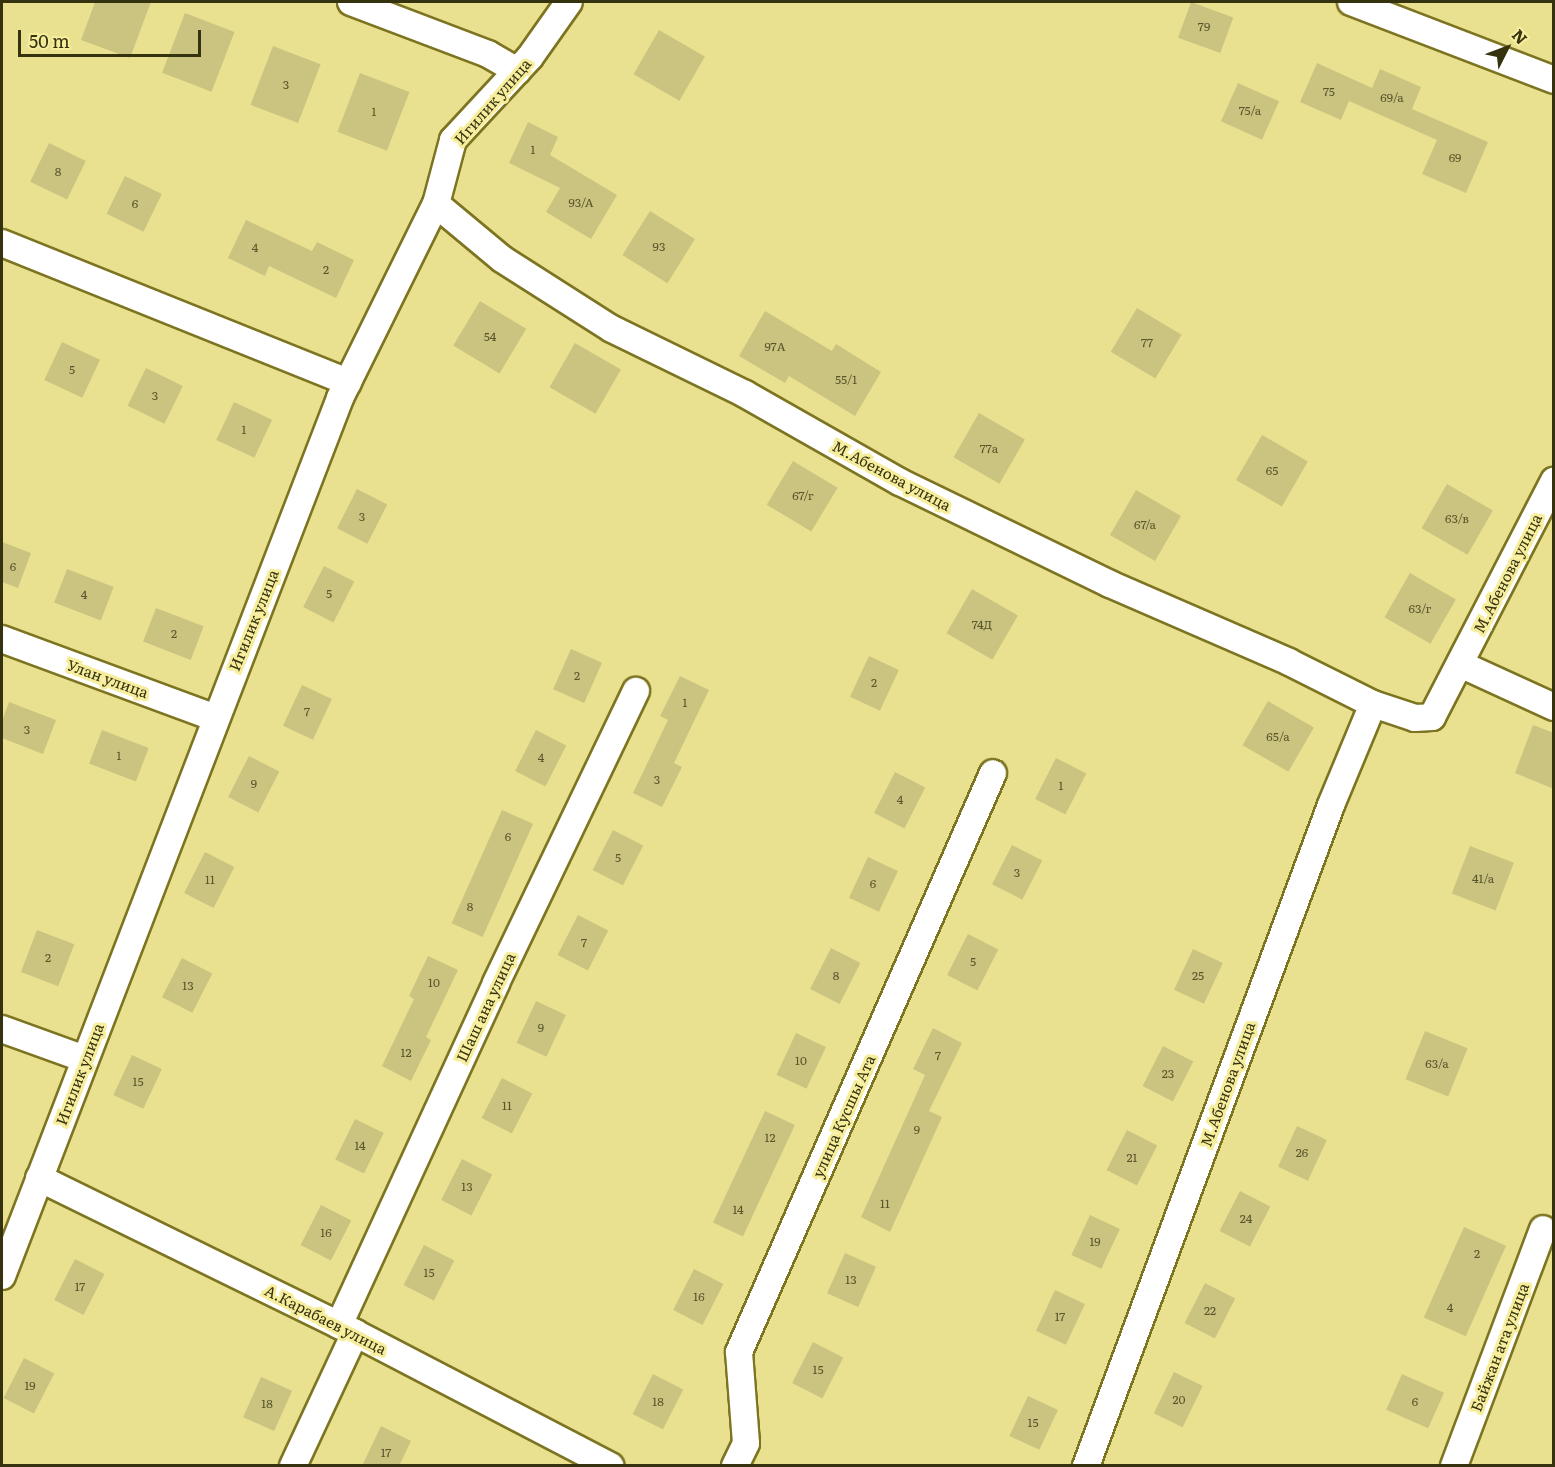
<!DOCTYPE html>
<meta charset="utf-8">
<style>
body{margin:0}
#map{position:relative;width:1555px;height:1467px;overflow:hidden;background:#e9e190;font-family:Literata,serif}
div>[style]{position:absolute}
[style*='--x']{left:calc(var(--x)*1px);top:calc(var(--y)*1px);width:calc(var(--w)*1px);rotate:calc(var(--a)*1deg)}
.building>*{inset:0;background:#cbc481;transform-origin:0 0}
.roads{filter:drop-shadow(2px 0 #7d7421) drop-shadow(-2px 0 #7d7421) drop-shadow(0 2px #7d7421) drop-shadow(0 -2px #7d7421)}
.street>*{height:26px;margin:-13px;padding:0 13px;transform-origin:13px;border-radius:13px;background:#fff}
span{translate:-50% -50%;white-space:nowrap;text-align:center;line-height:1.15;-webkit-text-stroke:6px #f7ee9d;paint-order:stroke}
.number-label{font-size:12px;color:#5a562c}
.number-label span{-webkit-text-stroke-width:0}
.street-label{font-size:15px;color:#353210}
.frame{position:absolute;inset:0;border:3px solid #353210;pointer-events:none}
.north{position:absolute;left:1477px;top:18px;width:60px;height:60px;-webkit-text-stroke:4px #f7ee9d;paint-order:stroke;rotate:48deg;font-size:16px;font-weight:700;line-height:24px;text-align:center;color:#353210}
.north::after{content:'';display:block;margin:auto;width:21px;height:27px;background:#353210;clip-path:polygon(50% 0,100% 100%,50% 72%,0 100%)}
.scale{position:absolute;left:18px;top:30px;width:183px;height:27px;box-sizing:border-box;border:3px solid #353210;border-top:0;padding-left:8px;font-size:18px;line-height:21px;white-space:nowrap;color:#353210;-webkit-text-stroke:4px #f7ee9d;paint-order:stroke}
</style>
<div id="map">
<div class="building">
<i style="clip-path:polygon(95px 2px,151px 2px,130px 58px,81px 40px)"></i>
<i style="left:1191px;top:2px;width:45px;height:38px;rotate:20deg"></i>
<i style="left:185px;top:13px;width:53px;height:64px;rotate:21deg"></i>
<i style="left:659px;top:30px;width:53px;height:51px;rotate:30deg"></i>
<i style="left:273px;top:46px;width:51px;height:63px;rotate:21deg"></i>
<i style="clip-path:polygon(1317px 63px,1372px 88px,1380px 69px,1421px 87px,1412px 109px,1488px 142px,1466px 193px,1422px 174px,1437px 140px,1349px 101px,1341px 120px,1300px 102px)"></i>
<i style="left:360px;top:73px;width:53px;height:63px;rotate:21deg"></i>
<i style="left:1238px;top:83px;width:45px;height:42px;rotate:24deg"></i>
<i style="clip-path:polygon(528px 122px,558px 137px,550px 155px,617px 195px,591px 239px,546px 212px,560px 188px,509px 163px)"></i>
<i style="left:49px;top:143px;width:41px;height:43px;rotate:26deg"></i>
<i style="left:125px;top:176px;width:41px;height:42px;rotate:26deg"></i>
<i style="left:650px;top:211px;width:53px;height:52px;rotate:32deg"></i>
<i style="clip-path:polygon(246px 220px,312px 251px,317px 242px,354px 260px,336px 298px,269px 266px,265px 276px,228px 258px)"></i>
<i style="left:480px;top:301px;width:54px;height:52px;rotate:31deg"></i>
<i style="left:1137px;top:308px;width:52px;height:51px;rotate:31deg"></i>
<i style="clip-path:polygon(765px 311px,832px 351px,836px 344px,881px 372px,855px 416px,789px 376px,785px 383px,739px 356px)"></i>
<i style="left:62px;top:342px;width:42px;height:42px;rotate:25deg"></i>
<i style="left:575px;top:343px;width:53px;height:51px;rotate:30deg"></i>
<i style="left:146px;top:368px;width:41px;height:42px;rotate:26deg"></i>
<i style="left:234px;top:402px;width:42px;height:42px;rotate:25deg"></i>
<i style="left:979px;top:413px;width:53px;height:51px;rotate:30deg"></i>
<i style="left:1262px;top:435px;width:53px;height:52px;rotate:30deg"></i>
<i style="left:793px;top:461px;width:52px;height:51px;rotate:31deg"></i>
<i style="left:1447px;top:484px;width:53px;height:51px;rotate:30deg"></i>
<i style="left:357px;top:489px;width:34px;height:44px;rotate:27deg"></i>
<i style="left:1136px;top:490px;width:52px;height:52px;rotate:30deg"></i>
<i style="clip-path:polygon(2px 542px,31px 553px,18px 588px,2px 582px)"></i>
<i style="left:324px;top:566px;width:34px;height:46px;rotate:27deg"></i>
<i style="left:67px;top:569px;width:50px;height:36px;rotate:21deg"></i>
<i style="left:1410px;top:573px;width:53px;height:51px;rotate:30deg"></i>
<i style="left:972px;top:589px;width:53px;height:51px;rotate:30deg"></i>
<i style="left:156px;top:608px;width:51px;height:36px;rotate:21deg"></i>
<i style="left:571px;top:649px;width:34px;height:44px;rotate:24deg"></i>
<i style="left:869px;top:656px;width:33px;height:45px;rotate:25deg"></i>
<i style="clip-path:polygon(680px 676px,709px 690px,674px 763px,682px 767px,662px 807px,633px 793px,668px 720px,660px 716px)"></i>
<i style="left:302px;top:685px;width:33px;height:45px;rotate:25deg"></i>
<i style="left:1268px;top:701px;width:53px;height:51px;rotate:30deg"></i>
<i style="clip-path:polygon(9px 702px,56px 720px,43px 754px,2px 738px,2px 721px)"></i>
<i style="clip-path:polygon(1533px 725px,1554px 733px,1554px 789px,1515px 773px)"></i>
<i style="left:102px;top:730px;width:50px;height:36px;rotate:21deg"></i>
<i style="left:536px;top:730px;width:34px;height:46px;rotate:27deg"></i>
<i style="left:249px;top:756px;width:34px;height:46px;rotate:27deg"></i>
<i style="left:1056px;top:758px;width:34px;height:46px;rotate:27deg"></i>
<i style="left:895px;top:772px;width:34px;height:46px;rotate:27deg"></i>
<i style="left:502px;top:810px;width:34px;height:124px;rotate:24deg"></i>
<i style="left:613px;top:830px;width:34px;height:45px;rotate:27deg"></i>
<i style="left:1012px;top:845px;width:34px;height:44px;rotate:27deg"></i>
<i style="left:1470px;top:846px;width:47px;height:51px;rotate:21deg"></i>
<i style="left:205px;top:852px;width:33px;height:46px;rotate:27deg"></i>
<i style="left:868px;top:857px;width:33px;height:45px;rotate:25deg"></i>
<i style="left:578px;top:915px;width:34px;height:45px;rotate:27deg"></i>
<i style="left:37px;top:930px;width:40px;height:45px;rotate:21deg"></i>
<i style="left:968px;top:934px;width:34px;height:46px;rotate:27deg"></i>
<i style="left:831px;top:948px;width:33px;height:46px;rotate:27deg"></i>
<i style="left:1193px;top:949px;width:33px;height:45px;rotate:25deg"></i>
<i style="clip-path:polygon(428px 956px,458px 970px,426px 1037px,431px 1040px,411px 1081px,382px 1066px,414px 999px,409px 996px)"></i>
<i style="left:182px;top:958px;width:34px;height:44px;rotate:27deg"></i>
<i style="left:536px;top:1001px;width:33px;height:46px;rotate:25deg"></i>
<i style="clip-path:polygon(933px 1028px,962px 1043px,929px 1111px,942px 1117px,890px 1232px,861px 1217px,925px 1075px,913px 1069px)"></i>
<i style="left:1425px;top:1031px;width:46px;height:52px;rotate:22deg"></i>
<i style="left:796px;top:1033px;width:33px;height:46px;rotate:25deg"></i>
<i style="left:1163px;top:1046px;width:34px;height:45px;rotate:27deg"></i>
<i style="left:132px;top:1055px;width:33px;height:44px;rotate:25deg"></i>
<i style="left:502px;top:1078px;width:34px;height:45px;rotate:27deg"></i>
<i style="left:765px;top:1111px;width:33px;height:123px;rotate:25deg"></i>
<i style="left:355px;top:1119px;width:32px;height:45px;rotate:26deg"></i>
<i style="left:1297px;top:1126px;width:33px;height:45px;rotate:25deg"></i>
<i style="left:1127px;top:1130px;width:34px;height:45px;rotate:27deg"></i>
<i style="left:462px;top:1159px;width:34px;height:46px;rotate:27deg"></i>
<i style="left:1240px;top:1191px;width:34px;height:45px;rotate:27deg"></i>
<i style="left:321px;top:1205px;width:34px;height:45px;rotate:27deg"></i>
<i style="left:1090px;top:1215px;width:33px;height:44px;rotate:25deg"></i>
<i style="left:1464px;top:1227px;width:46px;height:99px;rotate:24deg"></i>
<i style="left:424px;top:1245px;width:34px;height:45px;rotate:27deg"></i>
<i style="left:845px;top:1253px;width:34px;height:44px;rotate:24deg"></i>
<i style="left:75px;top:1259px;width:33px;height:46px;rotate:27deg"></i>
<i style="left:694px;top:1269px;width:33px;height:46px;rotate:27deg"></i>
<i style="left:1205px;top:1283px;width:34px;height:45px;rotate:27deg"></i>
<i style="left:1055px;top:1290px;width:33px;height:45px;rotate:25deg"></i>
<i style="left:813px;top:1342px;width:34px;height:46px;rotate:27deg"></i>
<i style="left:24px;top:1358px;width:34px;height:45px;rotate:27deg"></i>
<i style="left:1174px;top:1372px;width:32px;height:46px;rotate:26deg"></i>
<i style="left:653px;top:1374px;width:34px;height:45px;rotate:27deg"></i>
<i style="left:1402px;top:1374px;width:46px;height:39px;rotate:24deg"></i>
<i style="left:261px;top:1377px;width:34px;height:44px;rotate:24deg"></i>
<i style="left:1028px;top:1396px;width:33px;height:44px;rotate:25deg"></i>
<i style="clip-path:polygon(381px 1426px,411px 1441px,399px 1466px,362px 1466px)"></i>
</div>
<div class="roads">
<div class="street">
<i style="--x:351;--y:2;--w:147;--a:20.8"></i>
<i style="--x:488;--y:54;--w:34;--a:30"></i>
<i style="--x:1351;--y:2;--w:217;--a:21"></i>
<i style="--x:436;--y:204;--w:86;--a:39.8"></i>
<i style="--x:502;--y:259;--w:130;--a:32.5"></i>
<i style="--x:612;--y:329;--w:148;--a:26"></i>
<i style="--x:745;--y:394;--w:178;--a:29.6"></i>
<i style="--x:900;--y:482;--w:233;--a:25.9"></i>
<i style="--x:1110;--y:584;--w:195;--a:23.5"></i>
<i style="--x:1289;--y:662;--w:94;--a:26.6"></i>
<i style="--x:1373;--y:704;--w:44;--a:18.4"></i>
<i style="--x:1415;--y:718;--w:17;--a:-3"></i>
<i style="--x:1432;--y:717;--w:266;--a:-62.7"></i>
<i style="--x:2;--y:243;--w:373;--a:21.9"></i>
<i style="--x:2;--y:639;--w:227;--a:20.3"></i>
<i style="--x:1460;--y:664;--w:103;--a:24.6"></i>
<i style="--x:2;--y:1029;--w:88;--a:19.9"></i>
<i style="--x:39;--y:1178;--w:352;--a:26.1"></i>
<i style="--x:355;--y:1333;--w:288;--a:27.5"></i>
<i style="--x:2;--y:1276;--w:941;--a:-68.94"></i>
<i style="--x:340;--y:398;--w:216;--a:-63.7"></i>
<i style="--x:436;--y:204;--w:66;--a:-75.1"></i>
<i style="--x:453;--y:140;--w:113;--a:-47.1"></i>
<i style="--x:530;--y:57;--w:67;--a:-54.7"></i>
<i style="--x:339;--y:1325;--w:376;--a:-65.3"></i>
<i style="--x:496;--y:983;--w:324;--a:-64.4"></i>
<i style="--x:293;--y:1466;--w:147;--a:-65"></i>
<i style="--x:735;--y:1466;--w:25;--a:-64"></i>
<i style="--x:746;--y:1443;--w:91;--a:-94.4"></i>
<i style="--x:739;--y:1352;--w:632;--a:-66.31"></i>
<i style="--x:1086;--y:1466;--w:705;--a:-69.66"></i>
<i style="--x:1331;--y:805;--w:109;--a:-67.4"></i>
<i style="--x:1454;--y:1466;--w:253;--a:-69.4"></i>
</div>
</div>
<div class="number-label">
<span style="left:1204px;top:27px">79</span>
<span style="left:286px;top:85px">3</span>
<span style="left:1329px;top:92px">75</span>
<span style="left:1392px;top:98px">69/а</span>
<span style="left:1250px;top:111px">75/а</span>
<span style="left:374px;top:112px">1</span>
<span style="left:533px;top:150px">1</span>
<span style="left:1455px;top:158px">69</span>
<span style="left:58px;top:172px">8</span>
<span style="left:581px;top:203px">93/А</span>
<span style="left:135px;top:204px">6</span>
<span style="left:659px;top:247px">93</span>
<span style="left:255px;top:248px">4</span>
<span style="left:326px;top:270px">2</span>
<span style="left:490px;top:337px">54</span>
<span style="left:1147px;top:343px">77</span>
<span style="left:775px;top:347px">97А</span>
<span style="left:72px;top:370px">5</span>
<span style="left:846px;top:380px">55/1</span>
<span style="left:155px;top:396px">3</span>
<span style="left:244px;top:430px">1</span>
<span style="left:989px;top:449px">77а</span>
<span style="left:1272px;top:471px">65</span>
<span style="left:803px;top:496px">67/г</span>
<span style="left:362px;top:517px">3</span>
<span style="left:1457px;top:519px">63/в</span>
<span style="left:1145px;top:525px">67/а</span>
<span style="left:13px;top:567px">6</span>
<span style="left:329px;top:594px">5</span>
<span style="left:84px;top:595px">4</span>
<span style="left:1420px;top:609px">63/г</span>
<span style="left:982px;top:625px">74Д</span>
<span style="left:174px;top:634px">2</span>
<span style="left:577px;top:676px">2</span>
<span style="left:874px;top:683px">2</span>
<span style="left:685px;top:703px">1</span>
<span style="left:307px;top:712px">7</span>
<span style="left:27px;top:730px">3</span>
<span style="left:1278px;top:737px">65/а</span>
<span style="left:119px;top:756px">1</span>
<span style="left:541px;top:758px">4</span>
<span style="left:657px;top:780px">3</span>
<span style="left:254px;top:784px">9</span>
<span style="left:1061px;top:786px">1</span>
<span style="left:900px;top:800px">4</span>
<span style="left:508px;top:837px">6</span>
<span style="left:618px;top:858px">5</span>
<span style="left:1017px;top:873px">3</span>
<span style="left:1483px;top:879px">41/а</span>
<span style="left:210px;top:880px">11</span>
<span style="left:873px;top:884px">6</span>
<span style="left:470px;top:907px">8</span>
<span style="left:584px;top:943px">7</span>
<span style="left:48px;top:958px">2</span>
<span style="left:973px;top:962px">5</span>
<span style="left:836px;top:976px">8</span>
<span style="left:1198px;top:976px">25</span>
<span style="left:434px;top:983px">10</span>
<span style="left:188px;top:986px">13</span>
<span style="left:541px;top:1028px">9</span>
<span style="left:406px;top:1053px">12</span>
<span style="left:938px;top:1056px">7</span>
<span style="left:801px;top:1061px">10</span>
<span style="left:1437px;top:1064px">63/а</span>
<span style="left:1168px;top:1074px">23</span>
<span style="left:138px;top:1082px">15</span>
<span style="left:507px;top:1106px">11</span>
<span style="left:917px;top:1130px">9</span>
<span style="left:770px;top:1138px">12</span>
<span style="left:360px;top:1146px">14</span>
<span style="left:1302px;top:1153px">26</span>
<span style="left:1132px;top:1158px">21</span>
<span style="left:467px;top:1187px">13</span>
<span style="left:885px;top:1204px">11</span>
<span style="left:738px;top:1210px">14</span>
<span style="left:1246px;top:1219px">24</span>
<span style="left:326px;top:1233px">16</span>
<span style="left:1095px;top:1242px">19</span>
<span style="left:1477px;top:1254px">2</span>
<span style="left:429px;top:1273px">15</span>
<span style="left:851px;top:1280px">13</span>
<span style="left:80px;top:1287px">17</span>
<span style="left:699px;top:1297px">16</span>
<span style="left:1450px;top:1308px">4</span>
<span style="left:1210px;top:1311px">22</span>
<span style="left:1060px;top:1317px">17</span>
<span style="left:818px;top:1370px">15</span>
<span style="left:30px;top:1386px">19</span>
<span style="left:1179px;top:1400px">20</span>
<span style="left:658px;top:1402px">18</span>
<span style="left:1415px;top:1402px">6</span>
<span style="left:267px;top:1404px">18</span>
<span style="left:1033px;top:1423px">15</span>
<span style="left:386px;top:1453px">17</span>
</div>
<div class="street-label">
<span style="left:492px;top:101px;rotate:-49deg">Игилик улица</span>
<span style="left:892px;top:475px;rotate:28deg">М.Абенова улица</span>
<span style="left:1507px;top:573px;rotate:-63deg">М.Абенова улица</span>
<span style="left:253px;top:620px;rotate:-68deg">Игилик улица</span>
<span style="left:108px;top:678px;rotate:20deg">Улан улица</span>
<span style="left:485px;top:1007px;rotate:-65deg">Шаш ана улица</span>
<span style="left:79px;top:1074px;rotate:-69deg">Игилик улица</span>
<span style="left:1227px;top:1084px;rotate:-70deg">М.Абенова улица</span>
<span style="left:843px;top:1116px;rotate:-66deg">улица Кусшы Ата</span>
<span style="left:326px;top:1319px;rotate:27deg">А.Карабаев улица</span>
<span style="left:1499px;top:1347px;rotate:-69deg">Байжан ата улица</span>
</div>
<div class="frame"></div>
<div class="north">N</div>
<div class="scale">50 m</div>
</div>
